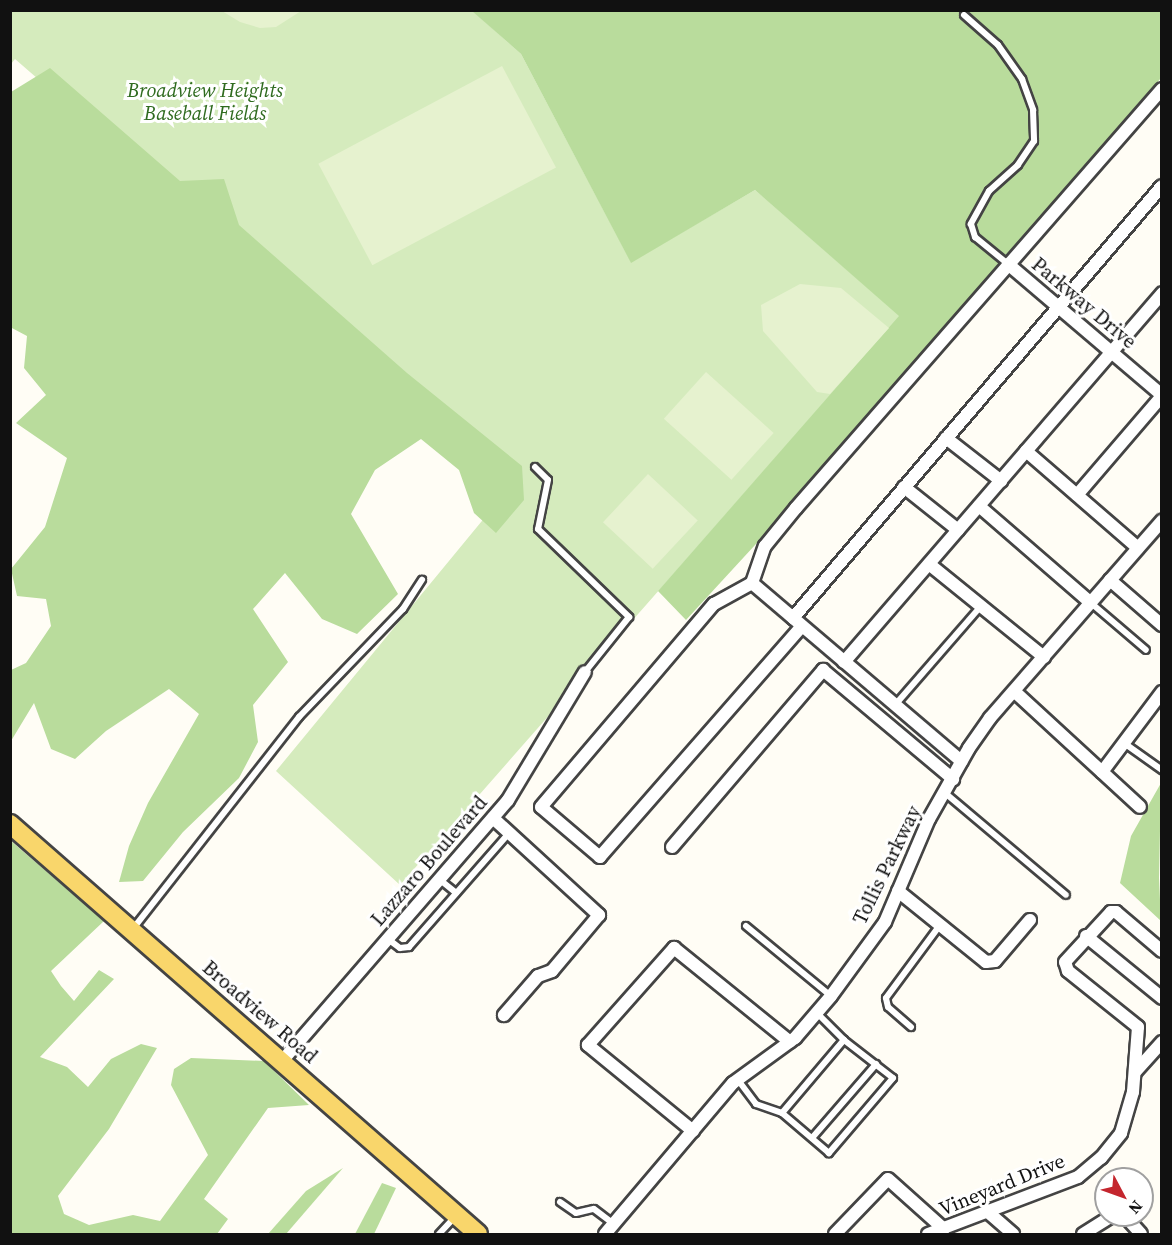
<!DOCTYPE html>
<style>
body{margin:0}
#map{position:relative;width:1172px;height:1245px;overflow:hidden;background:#fffdf5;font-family:"Source Serif 4",serif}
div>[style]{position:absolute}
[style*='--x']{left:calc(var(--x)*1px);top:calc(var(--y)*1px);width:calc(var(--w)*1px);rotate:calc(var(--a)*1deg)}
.green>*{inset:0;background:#d5ebbd}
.forest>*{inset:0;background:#b9dc9c}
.pitch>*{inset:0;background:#e6f2cf;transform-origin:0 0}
.roads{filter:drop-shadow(2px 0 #444) drop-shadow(-2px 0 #444) drop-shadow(0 2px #444) drop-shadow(0 -2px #444)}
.service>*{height:6px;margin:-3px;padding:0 3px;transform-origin:3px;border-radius:3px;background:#fff}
.minor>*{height:12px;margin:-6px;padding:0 6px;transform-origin:6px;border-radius:6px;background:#fff}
.primary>*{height:18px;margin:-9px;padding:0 9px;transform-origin:9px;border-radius:9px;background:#f9d66b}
span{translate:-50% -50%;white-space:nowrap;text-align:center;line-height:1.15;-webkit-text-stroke:6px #fff;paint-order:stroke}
.park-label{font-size:20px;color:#2f6b1f;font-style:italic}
.street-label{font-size:20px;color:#111}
.frame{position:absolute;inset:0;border:12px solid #111;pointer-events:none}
.north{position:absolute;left:1094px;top:1167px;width:60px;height:60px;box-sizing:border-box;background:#fff;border:2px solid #a0a0a0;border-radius:50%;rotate:131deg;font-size:16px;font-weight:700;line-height:24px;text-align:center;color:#111}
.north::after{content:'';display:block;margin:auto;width:21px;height:27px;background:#c4262e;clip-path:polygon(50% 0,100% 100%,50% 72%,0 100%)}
</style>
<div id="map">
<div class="green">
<i style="clip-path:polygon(11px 11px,473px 11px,521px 54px,631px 262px,755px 190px,900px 316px,400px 885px,276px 771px,500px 499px,196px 216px,15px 59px,11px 64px)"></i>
</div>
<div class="forest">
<i style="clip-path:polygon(472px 11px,1161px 11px,1161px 78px,803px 493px,686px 620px,658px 591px,899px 316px,755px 190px,631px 263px,521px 54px)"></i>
<i style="clip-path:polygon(50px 68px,180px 181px,224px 179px,239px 225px,407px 373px,522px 466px,524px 500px,496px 533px,474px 513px,459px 470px,421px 439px,375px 470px,351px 514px,398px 594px,357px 634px,322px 619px,285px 573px,253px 609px,288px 662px,253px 705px,258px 742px,239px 778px,183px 832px,143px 881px,119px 882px,129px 846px,148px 803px,199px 714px,169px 689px,106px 731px,75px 759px,51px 749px,34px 703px,11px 741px,11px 670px,26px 663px,51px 626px,46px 599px,17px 596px,11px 569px,45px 527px,67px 458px,16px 423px,46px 395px,24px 368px,27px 336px,10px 327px,11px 92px)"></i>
<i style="clip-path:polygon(1161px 783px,1159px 878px,1161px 921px,1120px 883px,1131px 836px)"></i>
<i style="clip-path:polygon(11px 841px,104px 921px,51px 971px,61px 986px,74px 1001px,99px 970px,114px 979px,40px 1057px,67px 1067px,88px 1087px,111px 1059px,141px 1044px,157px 1048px,109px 1129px,58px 1196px,64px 1214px,89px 1225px,133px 1215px,160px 1221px,208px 1155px,171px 1085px,174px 1069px,191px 1058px,264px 1061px,309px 1105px,268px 1108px,204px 1199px,228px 1219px,217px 1234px,11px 1234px)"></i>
<i style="clip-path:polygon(343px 1168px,286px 1234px,268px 1234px,306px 1191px)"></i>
<i style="clip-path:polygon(382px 1183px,396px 1188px,374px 1234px,355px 1234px)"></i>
</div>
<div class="pitch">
<i style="clip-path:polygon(222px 11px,301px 10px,301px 11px,276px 27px,260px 28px,240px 22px)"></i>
<i style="left:502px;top:66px;width:115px;height:208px;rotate:62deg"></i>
<i style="clip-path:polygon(800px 284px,841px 288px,889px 328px,830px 394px,817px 392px,763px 331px,761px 305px)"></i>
<i style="left:706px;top:372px;width:91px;height:63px;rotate:42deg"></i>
<i style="left:648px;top:474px;width:68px;height:66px;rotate:43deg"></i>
</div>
<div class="roads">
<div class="service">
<i style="--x:964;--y:15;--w:45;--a:41.4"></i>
<i style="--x:998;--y:45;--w:42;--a:54.8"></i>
<i style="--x:1022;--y:79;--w:33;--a:70"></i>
<i style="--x:1033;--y:110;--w:31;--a:88"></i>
<i style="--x:1034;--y:141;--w:29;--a:124"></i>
<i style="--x:1018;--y:165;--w:39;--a:138"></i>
<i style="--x:989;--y:191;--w:38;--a:119"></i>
<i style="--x:971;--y:224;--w:14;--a:73"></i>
<i style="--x:975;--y:237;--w:43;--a:39.3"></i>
<i style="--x:535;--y:467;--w:18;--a:45"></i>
<i style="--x:548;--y:480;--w:50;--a:101.5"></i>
<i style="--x:538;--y:529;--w:127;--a:44"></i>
<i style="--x:629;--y:617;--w:70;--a:128.7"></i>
<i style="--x:1091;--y:603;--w:72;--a:40.5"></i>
<i style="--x:895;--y:705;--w:131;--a:-49"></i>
<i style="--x:1124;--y:743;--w:47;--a:35.4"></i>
<i style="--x:945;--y:793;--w:158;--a:40.1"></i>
<i style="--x:439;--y:879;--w:22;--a:39"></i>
<i style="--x:746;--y:926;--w:110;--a:39.5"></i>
<i style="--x:132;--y:930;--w:271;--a:-51.9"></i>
<i style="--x:299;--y:717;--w:150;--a:-46.1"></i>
<i style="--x:403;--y:609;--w:35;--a:-57"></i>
<i style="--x:388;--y:939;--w:15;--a:37"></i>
<i style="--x:400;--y:948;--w:9;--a:-6"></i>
<i style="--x:409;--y:947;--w:152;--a:-48.7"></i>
<i style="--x:817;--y:1013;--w:38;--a:45"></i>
<i style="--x:911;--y:1027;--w:30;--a:-139"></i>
<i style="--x:888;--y:1007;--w:9;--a:-103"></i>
<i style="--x:886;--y:998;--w:91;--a:-53.5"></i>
<i style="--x:738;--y:1080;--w:30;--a:53"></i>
<i style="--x:756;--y:1104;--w:28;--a:19"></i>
<i style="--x:782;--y:1113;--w:96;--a:-49.7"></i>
<i style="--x:844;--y:1040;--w:62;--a:37.8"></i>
<i style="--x:893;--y:1078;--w:99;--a:130.5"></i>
<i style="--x:829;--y:1153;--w:62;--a:-139.6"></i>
<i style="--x:812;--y:1138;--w:98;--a:-49.1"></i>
<i style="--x:560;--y:1202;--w:19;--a:35"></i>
<i style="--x:576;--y:1213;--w:18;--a:-13"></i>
<i style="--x:594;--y:1209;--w:25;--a:37"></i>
<i style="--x:439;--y:1234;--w:25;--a:-47"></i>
</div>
<div class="minor">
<i style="--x:1008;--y:264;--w:202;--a:40.4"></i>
<i style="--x:946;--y:438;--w:70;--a:38"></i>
<i style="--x:1026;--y:451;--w:148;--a:40.9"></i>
<i style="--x:904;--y:487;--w:69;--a:38.5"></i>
<i style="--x:1077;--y:495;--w:130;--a:-49.4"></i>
<i style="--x:979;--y:506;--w:148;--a:40.9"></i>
<i style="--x:929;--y:564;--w:148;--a:39"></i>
<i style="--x:1110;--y:580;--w:69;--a:40.9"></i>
<i style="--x:752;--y:583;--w:275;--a:40.4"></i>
<i style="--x:793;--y:618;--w:568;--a:-49.5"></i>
<i style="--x:802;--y:626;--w:307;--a:131.2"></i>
<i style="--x:600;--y:857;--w:77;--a:-139.7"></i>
<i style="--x:541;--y:807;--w:267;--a:-49.6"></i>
<i style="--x:714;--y:604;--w:43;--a:-28.9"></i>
<i style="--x:752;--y:583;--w:39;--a:-71"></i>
<i style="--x:765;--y:546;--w:49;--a:-50.8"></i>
<i style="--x:796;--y:508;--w:556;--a:-48.86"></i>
<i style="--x:844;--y:662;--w:487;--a:-49.2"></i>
<i style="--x:1014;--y:691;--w:171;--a:42.6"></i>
<i style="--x:1102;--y:772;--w:100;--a:-53.1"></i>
<i style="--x:493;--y:818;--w:144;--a:42.5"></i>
<i style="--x:599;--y:915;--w:73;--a:130"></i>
<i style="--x:552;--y:971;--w:15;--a:160"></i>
<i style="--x:538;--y:976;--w:52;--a:131.1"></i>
<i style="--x:672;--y:847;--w:233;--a:-49.5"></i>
<i style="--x:823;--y:670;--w:170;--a:40"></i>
<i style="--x:898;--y:891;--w:113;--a:38.9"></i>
<i style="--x:986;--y:962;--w:9;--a:-6"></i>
<i style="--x:995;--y:961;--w:54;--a:-49.5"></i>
<i style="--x:1086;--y:936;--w:98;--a:39.2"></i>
<i style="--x:282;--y:1061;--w:345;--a:-49.1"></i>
<i style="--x:508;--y:800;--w:149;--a:-59"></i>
<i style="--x:1136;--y:1071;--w:39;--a:-48"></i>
<i style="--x:693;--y:1131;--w:136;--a:-140.7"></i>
<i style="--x:588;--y:1045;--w:130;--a:-48.4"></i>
<i style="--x:674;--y:948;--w:149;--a:39"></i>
<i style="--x:989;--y:1213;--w:32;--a:41"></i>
<i style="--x:1124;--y:1215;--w:25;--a:48"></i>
<i style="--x:605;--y:1234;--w:198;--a:-49.7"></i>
<i style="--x:733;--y:1083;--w:77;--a:-36"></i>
<i style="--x:795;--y:1038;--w:55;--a:-49.4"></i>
<i style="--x:831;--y:996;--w:92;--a:-53.9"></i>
<i style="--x:885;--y:922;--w:112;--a:-66.9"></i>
<i style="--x:929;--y:819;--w:81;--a:-60.6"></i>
<i style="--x:969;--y:748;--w:37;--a:-55"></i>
<i style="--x:990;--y:718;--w:262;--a:-48.9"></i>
<i style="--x:835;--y:1234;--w:76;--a:-46.1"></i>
<i style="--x:888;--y:1179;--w:75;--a:41.8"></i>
<i style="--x:928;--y:1234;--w:160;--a:-20.8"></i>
<i style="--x:1078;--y:1177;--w:30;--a:-40"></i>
<i style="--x:1101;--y:1158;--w:32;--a:-51"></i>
<i style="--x:1121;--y:1133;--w:43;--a:-73.7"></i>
<i style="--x:1133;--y:1092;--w:65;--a:-85.6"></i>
<i style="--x:1138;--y:1027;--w:90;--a:-141.3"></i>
<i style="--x:1068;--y:971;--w:9;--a:-108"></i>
<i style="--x:1065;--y:962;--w:68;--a:-47.4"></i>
<i style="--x:1111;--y:912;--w:5;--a:0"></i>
<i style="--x:1116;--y:912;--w:60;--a:40.3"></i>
<i style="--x:1083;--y:1234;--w:36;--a:-32"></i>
</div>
<div class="primary">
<i style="--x:10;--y:824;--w:622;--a:41.22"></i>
</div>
</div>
<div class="park-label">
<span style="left:205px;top:102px">Broadview Heights<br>Baseball Fields</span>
</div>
<div class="street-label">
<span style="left:1084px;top:303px;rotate:40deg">Parkway Drive</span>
<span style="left:429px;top:861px;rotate:-49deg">Lazzaro Boulevard</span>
<span style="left:887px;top:865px;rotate:-64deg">Tollis Parkway</span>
<span style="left:260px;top:1012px;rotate:41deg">Broadview Road</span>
<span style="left:1002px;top:1185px;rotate:-22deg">Vineyard Drive</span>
</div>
<div class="frame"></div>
<div class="north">N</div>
</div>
